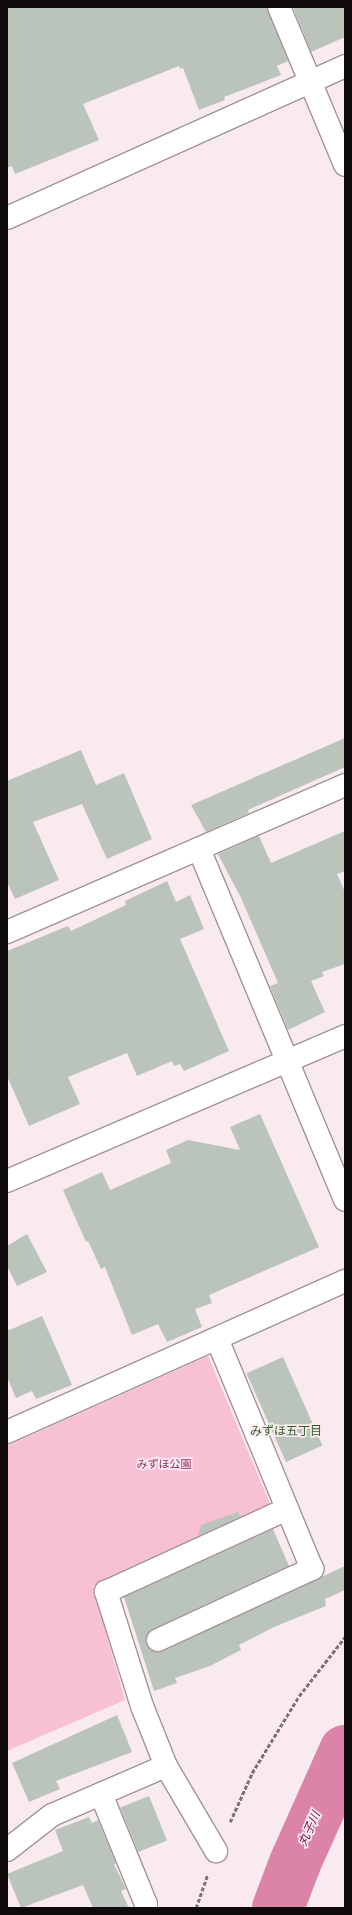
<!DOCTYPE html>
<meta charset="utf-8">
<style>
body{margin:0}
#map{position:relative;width:352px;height:1915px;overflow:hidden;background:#f8eaef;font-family:"Fira Sans","Noto Sans JP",sans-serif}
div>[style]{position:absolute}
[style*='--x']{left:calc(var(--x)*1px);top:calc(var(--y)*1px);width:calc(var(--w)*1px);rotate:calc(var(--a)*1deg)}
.green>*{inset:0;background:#f7c0d4}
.river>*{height:52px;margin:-26px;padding:0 26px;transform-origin:26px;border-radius:26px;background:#db84a7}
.building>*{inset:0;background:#bbc4ba;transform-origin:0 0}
.path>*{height:2.5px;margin-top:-1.25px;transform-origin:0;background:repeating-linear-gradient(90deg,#7b7275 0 4px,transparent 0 6px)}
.roads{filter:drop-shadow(1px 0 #a19398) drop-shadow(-1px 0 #a19398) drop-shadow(0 1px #a19398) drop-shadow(0 -1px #a19398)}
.minor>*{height:22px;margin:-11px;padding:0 11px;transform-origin:11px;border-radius:11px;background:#fff}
span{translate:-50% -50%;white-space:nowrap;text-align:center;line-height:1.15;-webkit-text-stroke:3.5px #f8eaef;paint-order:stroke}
.park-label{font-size:11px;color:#902a5c}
.neighbourhood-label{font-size:12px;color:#2f5f27}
.water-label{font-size:12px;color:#760c46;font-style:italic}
.frame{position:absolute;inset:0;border:8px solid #0f0b0c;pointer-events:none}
</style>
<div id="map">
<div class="green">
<i style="clip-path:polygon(208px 1356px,271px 1506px,93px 1586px,125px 1700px,7px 1751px,7px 1446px)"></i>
</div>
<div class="river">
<i style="--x:278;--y:1908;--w:48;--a:-69.3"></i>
<i style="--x:295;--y:1863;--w:123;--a:-65.9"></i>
</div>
<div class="building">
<i style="clip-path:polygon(7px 7px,267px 7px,288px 61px,277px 66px,281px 75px,224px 97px,225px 100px,199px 110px,183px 68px,180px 69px,179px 66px,83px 104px,99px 140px,15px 174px,12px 166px,7px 168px)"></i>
<i style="clip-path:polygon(293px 7px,345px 7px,345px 37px,311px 52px)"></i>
<i style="clip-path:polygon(345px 738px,345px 767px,248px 810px,249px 813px,206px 832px,191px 805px)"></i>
<i style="clip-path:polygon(81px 750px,96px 785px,124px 773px,152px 839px,107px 859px,82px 804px,33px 822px,59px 880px,15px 899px,7px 882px,7px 781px)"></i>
<i style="clip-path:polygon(345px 831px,345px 871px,337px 874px,345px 892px,345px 964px,322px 972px,324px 976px,311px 981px,325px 1012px,288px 1030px,270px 986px,278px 983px,241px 898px,218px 854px,259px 836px,271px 863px)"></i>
<i style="clip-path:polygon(167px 881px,176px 902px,190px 895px,204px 929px,180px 939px,229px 1051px,184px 1071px,180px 1064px,174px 1066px,172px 1061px,137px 1076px,127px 1053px,68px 1077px,80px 1104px,29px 1126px,7px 1076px,7px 951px,68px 926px,71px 931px,126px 905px,125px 901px)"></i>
<i style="clip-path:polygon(260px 1114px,319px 1247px,209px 1295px,212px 1303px,195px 1309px,202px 1327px,167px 1342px,158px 1324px,132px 1335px,105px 1267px,101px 1269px,88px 1241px,86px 1242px,63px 1190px,102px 1172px,110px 1190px,171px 1163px,166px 1150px,188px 1140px,240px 1150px,230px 1127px)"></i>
<i style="clip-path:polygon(27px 1234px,47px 1272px,17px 1286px,7px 1266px,7px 1246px)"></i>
<i style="clip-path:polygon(42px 1316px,72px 1385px,36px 1399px,32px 1391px,16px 1398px,7px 1377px,7px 1331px)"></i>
<i style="left:283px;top:1357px;width:97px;height:40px;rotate:66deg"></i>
<i style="clip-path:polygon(238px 1512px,240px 1517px,198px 1536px,201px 1525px)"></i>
<i style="clip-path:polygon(273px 1529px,289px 1566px,153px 1629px,146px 1638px,150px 1650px,163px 1651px,345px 1566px,345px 1590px,325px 1599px,326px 1606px,274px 1627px,239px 1645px,241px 1650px,210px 1666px,175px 1678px,177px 1683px,154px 1691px,124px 1597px)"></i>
<i style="clip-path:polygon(117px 1715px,132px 1752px,56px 1781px,60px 1789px,29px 1802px,12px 1763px)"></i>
<i style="left:149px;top:1796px;width:48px;height:31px;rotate:68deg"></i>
<i style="clip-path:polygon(89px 1817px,92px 1823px,98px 1820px,116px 1863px,114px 1864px,126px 1889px,121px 1891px,129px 1908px,93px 1908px,83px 1885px,21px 1908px,7px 1874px,63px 1851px,55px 1830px)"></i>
</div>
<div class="path">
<i style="--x:230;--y:1822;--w:54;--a:-65.8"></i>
<i style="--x:252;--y:1773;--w:90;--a:-58.6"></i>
<i style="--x:299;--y:1696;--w:75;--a:-52.1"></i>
<i style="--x:196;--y:1908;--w:36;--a:-71"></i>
</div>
<div class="roads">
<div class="minor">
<i style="--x:279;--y:7;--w:171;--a:67.3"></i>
<i style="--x:7;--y:218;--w:371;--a:-24.2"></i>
<i style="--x:199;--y:849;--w:380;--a:67.4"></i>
<i style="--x:7;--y:932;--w:369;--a:-23.5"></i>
<i style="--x:7;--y:1181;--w:368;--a:-23.2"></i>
<i style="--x:7;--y:1432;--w:370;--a:-24.1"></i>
<i style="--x:158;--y:1640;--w:170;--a:-24.8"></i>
<i style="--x:312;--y:1569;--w:249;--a:-112.4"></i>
<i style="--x:166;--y:1766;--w:99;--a:59.5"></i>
<i style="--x:101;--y:1794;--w:119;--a:67.8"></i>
<i style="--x:146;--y:1904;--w:4;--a:90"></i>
<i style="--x:7;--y:1850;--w:57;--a:-37.9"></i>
<i style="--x:52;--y:1815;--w:124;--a:-23.3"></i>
<i style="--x:166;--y:1766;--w:65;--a:-111.8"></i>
<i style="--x:142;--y:1706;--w:120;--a:-107.5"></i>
<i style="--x:106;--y:1592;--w:199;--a:-24.6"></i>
</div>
</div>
<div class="park-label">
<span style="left:164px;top:1465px">みずほ公園</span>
</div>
<div class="neighbourhood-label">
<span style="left:286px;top:1432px">みずほ五丁目</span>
</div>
<div class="water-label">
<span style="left:310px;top:1829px;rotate:-66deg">丸子川</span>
</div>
<div class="frame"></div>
</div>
